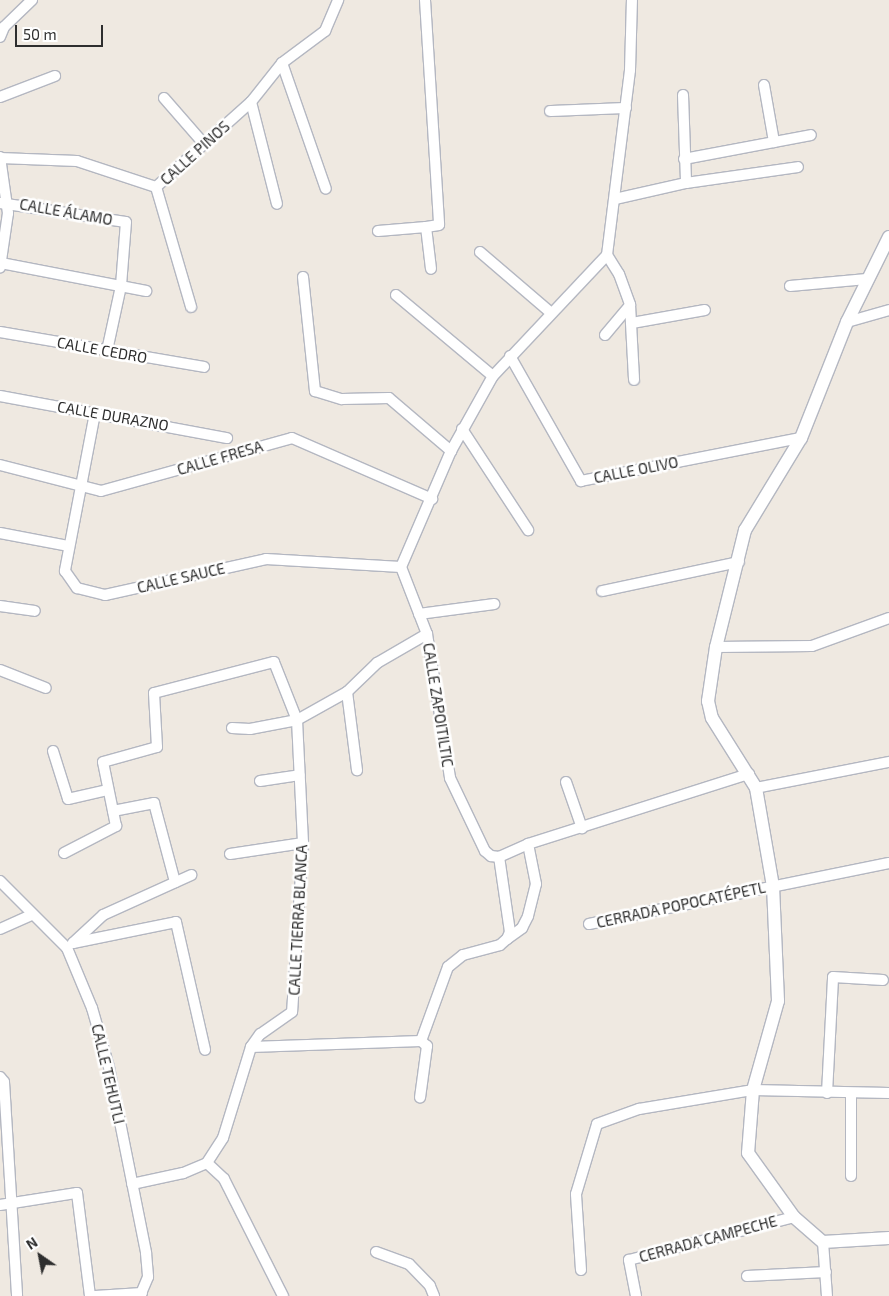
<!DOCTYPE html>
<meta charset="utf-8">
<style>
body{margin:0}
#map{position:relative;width:889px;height:1296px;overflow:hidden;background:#efe9e1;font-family:"Exo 2",sans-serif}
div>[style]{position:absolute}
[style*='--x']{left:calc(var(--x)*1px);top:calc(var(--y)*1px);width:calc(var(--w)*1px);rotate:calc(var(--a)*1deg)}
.roads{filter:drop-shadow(1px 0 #b4b7c1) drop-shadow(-1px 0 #b4b7c1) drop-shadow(0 1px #b4b7c1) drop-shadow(0 -1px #b4b7c1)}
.minor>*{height:10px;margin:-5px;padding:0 5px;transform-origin:5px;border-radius:5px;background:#fff}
.tertiary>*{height:12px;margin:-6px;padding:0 6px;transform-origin:6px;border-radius:6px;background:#fff}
span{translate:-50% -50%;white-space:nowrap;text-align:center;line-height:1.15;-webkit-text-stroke:5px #fff;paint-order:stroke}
.street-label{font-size:15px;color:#2e2e2e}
.north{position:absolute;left:15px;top:1231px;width:50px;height:50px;-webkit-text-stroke:4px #fff;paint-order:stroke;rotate:327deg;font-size:14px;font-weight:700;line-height:20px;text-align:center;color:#2e2e2e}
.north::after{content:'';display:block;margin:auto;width:18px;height:22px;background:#2e2e2e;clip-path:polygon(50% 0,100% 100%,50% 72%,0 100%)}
.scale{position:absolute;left:15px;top:25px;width:88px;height:22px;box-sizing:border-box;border:2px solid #2e2e2e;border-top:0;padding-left:6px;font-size:15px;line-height:18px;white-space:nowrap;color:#2e2e2e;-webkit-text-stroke:4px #fff;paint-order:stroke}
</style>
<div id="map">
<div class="roads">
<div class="minor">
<i style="--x:425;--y:0;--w:225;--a:86.4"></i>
<i style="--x:439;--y:225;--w:13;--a:171"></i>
<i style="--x:0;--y:37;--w:11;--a:-68"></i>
<i style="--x:4;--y:27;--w:39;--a:-44"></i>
<i style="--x:282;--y:63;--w:133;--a:70.8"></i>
<i style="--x:764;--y:85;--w:58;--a:80"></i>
<i style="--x:683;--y:95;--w:88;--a:88"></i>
<i style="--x:0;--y:97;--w:59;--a:-20.9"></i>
<i style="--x:164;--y:98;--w:62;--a:48.9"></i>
<i style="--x:251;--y:102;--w:105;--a:75.7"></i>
<i style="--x:550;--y:111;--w:76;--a:-2.3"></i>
<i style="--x:0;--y:157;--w:57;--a:81.9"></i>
<i style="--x:8;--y:213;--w:55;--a:98.4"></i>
<i style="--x:0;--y:158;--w:77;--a:2.2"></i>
<i style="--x:77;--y:161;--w:83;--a:18.2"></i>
<i style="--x:684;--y:159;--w:129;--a:-10.7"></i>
<i style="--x:156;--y:187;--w:127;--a:-41.8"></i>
<i style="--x:251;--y:102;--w:50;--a:-51.5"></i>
<i style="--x:282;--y:63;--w:54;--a:-36.7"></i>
<i style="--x:325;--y:31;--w:34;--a:-67"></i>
<i style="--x:156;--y:187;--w:125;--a:73.7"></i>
<i style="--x:615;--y:199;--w:73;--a:-12.7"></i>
<i style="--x:686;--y:183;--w:113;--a:-8.1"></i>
<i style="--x:0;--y:203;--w:127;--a:8.6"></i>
<i style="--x:126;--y:222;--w:64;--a:94.5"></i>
<i style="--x:121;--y:286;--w:66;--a:102.2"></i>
<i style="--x:378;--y:231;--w:48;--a:-4.8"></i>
<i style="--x:426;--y:227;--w:42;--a:83.2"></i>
<i style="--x:480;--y:252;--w:92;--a:40.6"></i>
<i style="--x:607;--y:255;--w:22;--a:58"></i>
<i style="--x:619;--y:274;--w:33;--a:70"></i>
<i style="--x:630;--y:305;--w:75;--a:86.9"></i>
<i style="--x:1;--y:263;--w:148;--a:10.9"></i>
<i style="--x:303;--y:277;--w:115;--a:84"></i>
<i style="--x:315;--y:391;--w:28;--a:17"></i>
<i style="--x:342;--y:399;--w:47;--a:-1.2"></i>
<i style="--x:389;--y:398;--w:82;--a:40.5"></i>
<i style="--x:790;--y:286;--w:77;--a:-5.2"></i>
<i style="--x:396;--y:295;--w:126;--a:39.9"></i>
<i style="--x:847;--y:322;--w:44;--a:-15.9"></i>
<i style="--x:632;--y:323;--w:74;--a:-10.1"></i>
<i style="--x:0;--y:332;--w:207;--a:9.7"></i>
<i style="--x:605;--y:335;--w:39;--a:-50"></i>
<i style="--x:510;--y:356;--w:144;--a:60.4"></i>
<i style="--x:581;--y:481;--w:224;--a:-11.1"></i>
<i style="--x:0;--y:396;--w:231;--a:10.5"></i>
<i style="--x:95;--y:413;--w:161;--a:100.8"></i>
<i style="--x:65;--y:571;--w:21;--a:55"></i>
<i style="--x:77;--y:588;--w:29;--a:14"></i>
<i style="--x:105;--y:595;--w:165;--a:-12.6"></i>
<i style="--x:266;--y:559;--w:135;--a:3.4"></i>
<i style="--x:462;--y:429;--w:121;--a:56.8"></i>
<i style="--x:0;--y:465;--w:104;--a:14.4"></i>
<i style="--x:101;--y:491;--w:198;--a:-15.5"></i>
<i style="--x:292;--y:438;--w:153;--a:23.5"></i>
<i style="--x:0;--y:533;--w:69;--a:10.8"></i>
<i style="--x:401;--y:567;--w:126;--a:-66.7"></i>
<i style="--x:451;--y:451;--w:86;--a:-60.8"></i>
<i style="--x:493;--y:376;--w:166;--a:-46.7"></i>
<i style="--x:607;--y:255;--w:186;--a:-82.9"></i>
<i style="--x:630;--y:70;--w:70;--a:-88.4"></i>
<i style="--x:401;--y:567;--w:72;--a:68.8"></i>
<i style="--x:427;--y:634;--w:146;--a:80.9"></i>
<i style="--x:450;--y:778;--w:81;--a:64.4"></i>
<i style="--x:485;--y:851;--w:8;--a:40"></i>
<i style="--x:491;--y:856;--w:8;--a:7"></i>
<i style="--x:499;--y:857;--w:32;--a:-24"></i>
<i style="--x:602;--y:591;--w:140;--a:-12"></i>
<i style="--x:0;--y:606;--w:35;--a:8"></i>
<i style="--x:419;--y:614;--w:76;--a:-7.6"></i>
<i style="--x:716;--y:647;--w:96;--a:-0.6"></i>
<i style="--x:812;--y:646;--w:82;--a:-20"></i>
<i style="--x:0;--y:670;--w:49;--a:21.4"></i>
<i style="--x:347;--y:692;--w:79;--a:82.7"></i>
<i style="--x:232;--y:728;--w:18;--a:3"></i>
<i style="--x:250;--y:729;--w:48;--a:-10.8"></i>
<i style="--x:297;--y:720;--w:57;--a:-29.2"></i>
<i style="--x:347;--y:692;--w:42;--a:-44"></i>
<i style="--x:377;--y:663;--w:58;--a:-30.1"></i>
<i style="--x:53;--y:751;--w:50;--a:72.6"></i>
<i style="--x:68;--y:799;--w:41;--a:-12.7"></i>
<i style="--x:260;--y:781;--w:40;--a:-8.5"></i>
<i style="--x:566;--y:782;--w:49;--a:70.8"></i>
<i style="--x:756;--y:788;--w:136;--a:-11.1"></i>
<i style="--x:113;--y:811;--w:42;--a:-11"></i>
<i style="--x:154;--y:803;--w:82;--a:75.1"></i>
<i style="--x:64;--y:853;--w:59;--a:-27.4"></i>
<i style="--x:116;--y:826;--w:65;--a:-101.5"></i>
<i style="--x:103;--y:762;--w:56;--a:-15.5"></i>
<i style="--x:157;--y:747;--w:54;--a:-93.2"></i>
<i style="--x:154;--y:693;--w:124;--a:-14.5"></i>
<i style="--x:274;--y:662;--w:62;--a:68.4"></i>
<i style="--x:297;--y:720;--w:123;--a:87.2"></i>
<i style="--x:303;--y:843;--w:169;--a:93.7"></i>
<i style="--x:292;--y:1012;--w:39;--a:145"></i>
<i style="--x:260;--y:1034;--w:16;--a:125"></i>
<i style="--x:251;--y:1047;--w:95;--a:107.1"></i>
<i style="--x:223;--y:1138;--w:30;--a:123"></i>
<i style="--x:207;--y:1163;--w:26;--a:157"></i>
<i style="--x:183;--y:1173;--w:52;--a:167.8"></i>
<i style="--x:230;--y:854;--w:74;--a:-8.6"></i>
<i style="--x:0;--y:881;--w:95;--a:45"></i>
<i style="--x:67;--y:948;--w:65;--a:67.4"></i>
<i style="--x:92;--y:1008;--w:61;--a:73.9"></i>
<i style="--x:109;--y:1067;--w:190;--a:78.7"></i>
<i style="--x:146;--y:1253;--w:24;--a:85"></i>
<i style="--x:148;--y:1277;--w:21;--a:113"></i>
<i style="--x:589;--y:924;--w:306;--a:-11.5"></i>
<i style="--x:0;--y:929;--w:34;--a:-24"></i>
<i style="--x:507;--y:939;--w:19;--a:-36"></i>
<i style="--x:522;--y:928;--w:13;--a:-63"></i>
<i style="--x:528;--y:916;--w:33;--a:-76"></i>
<i style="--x:536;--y:884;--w:41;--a:-101.3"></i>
<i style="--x:528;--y:844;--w:232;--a:-17.6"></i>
<i style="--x:73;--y:943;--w:105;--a:-11.5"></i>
<i style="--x:176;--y:922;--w:131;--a:77.2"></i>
<i style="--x:73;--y:943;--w:41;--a:-43"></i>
<i style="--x:103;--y:915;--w:97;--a:-24.4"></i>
<i style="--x:421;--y:1041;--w:79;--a:-70"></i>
<i style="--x:448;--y:967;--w:19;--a:-39"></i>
<i style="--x:463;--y:955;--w:38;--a:-15"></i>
<i style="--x:500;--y:945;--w:9;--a:-41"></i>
<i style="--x:507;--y:939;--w:8;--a:-67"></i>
<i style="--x:510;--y:932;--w:76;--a:-98.3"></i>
<i style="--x:251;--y:1047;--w:170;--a:-2"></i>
<i style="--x:421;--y:1041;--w:8;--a:40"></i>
<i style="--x:427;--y:1046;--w:52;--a:97.7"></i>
<i style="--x:0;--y:1077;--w:6;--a:51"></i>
<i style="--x:4;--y:1082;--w:214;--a:86.5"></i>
<i style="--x:827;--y:1093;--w:116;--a:-87"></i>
<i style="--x:833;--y:977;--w:50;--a:3.4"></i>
<i style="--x:851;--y:1093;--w:83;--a:90"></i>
<i style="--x:207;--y:1163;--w:23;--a:43"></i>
<i style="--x:224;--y:1179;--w:131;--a:63.2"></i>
<i style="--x:0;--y:1205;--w:78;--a:-8.9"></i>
<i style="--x:77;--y:1193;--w:104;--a:82.8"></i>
<i style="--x:823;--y:1242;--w:54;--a:85.8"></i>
<i style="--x:376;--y:1252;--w:35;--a:20"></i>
<i style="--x:409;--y:1264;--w:30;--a:46"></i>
<i style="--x:430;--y:1286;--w:11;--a:68"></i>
<i style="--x:581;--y:1270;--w:76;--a:-93.8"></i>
<i style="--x:576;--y:1194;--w:73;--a:-73.3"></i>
<i style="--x:597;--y:1124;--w:45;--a:-19.7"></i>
<i style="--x:639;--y:1109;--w:116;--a:-9.5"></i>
<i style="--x:753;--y:1090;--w:136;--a:1.3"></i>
<i style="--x:747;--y:1276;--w:79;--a:-2.9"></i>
<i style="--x:95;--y:1296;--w:47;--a:-3.7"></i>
<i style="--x:636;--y:1296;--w:37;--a:-101"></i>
<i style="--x:629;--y:1260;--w:171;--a:-14.6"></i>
</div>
<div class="tertiary">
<i style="--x:889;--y:237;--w:95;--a:116.3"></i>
<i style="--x:847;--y:322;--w:125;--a:111.6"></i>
<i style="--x:801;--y:438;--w:108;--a:121.3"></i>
<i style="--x:745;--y:530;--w:121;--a:103.9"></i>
<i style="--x:716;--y:647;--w:55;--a:98.4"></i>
<i style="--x:708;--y:701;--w:17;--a:77"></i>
<i style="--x:712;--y:718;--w:83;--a:57.8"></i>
<i style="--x:756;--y:788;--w:99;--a:80.2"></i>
<i style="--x:773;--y:886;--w:115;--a:87.5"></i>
<i style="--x:778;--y:1001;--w:92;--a:105.7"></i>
<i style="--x:753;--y:1090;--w:63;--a:94.5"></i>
<i style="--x:748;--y:1153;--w:79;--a:54.3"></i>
<i style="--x:794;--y:1217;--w:38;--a:41"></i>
<i style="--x:823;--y:1242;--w:66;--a:-3.5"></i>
</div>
</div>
<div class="street-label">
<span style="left:195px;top:153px;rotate:-42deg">CALLE PINOS</span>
<span style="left:66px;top:212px;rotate:10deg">CALLE ÁLAMO</span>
<span style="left:102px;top:350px;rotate:10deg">CALLE CEDRO</span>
<span style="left:113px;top:416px;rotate:10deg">CALLE DURAZNO</span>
<span style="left:220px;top:458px;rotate:-16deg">CALLE FRESA</span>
<span style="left:636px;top:470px;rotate:-11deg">CALLE OLIVO</span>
<span style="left:181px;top:578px;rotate:-13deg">CALLE SAUCE</span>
<span style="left:438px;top:705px;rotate:81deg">CALLE ZAPOITILTIC</span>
<span style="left:681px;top:905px;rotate:-12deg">CERRADA POPOCATÉPETL</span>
<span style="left:298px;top:920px;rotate:-87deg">CALLE TIERRA BLANCA</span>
<span style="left:108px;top:1074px;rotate:77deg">CALLE TEHUTLI</span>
<span style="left:708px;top:1239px;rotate:-15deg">CERRADA CAMPECHE</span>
</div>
<div class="north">N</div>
<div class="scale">50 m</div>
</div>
